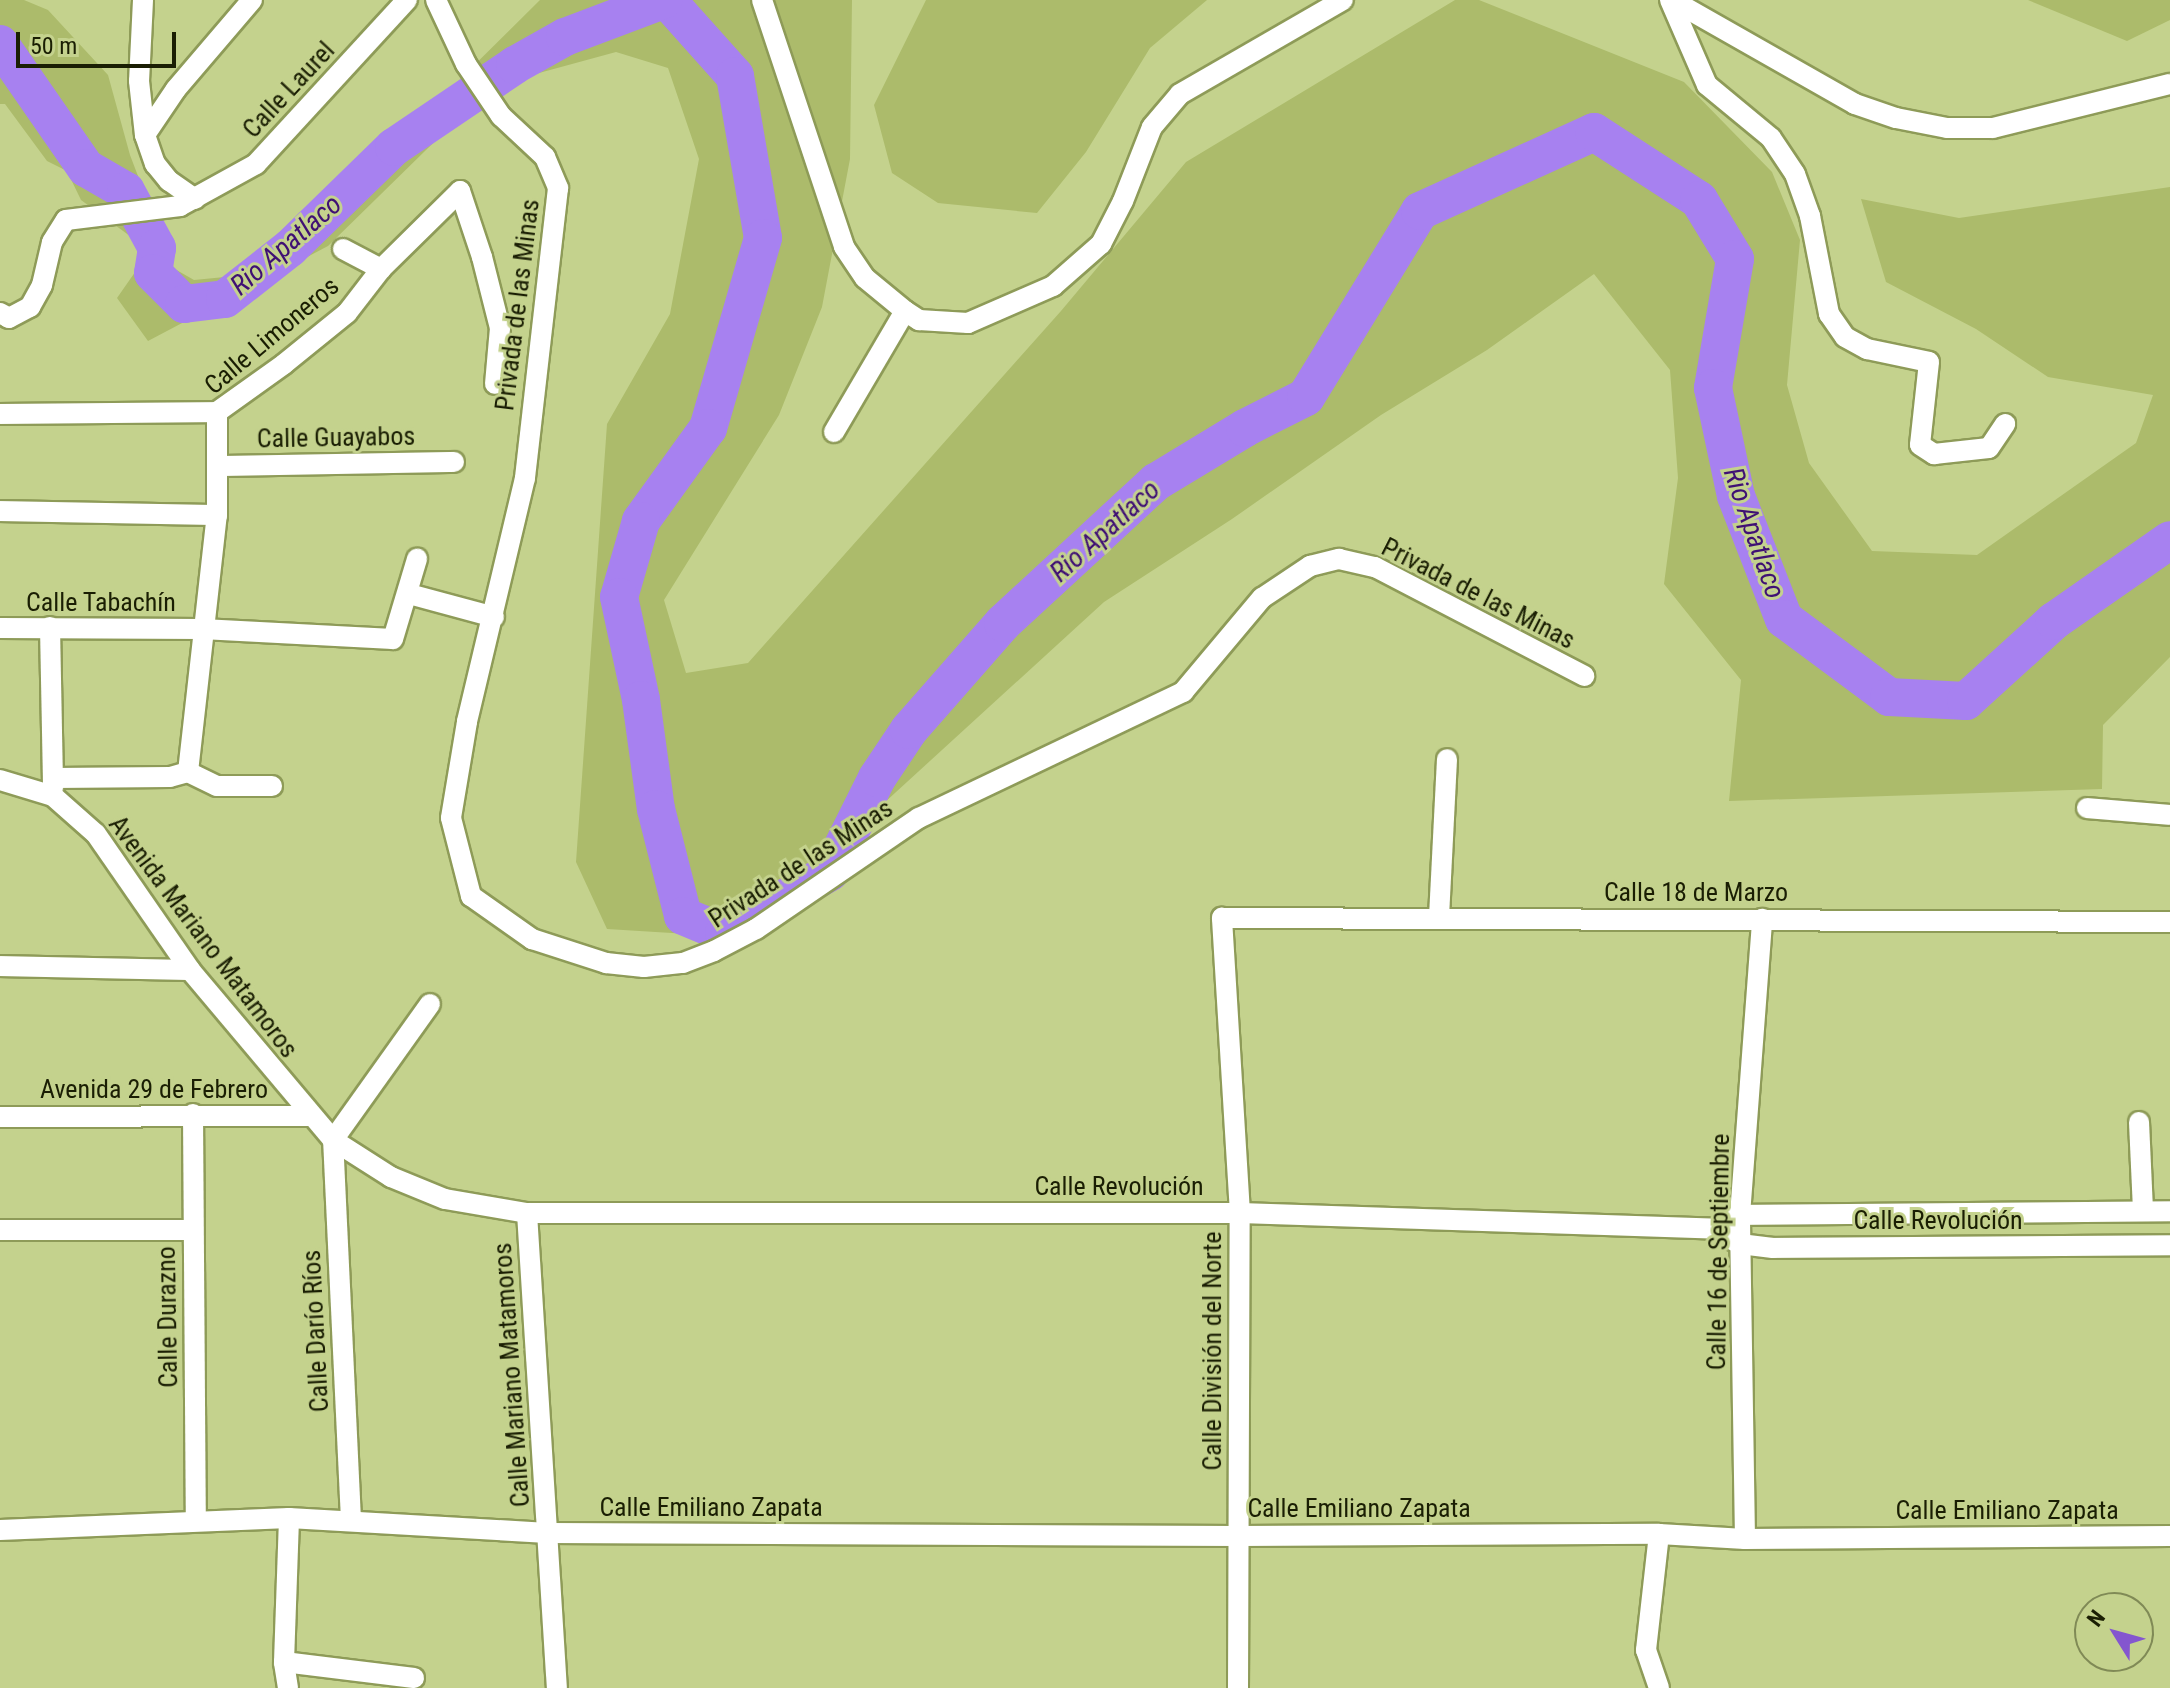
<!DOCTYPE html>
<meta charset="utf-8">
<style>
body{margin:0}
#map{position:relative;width:2170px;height:1688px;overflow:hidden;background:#c4d28d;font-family:"Roboto Condensed",sans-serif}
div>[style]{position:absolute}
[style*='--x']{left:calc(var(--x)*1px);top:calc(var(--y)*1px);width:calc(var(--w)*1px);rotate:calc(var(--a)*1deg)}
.green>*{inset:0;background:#acbb6b}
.river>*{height:38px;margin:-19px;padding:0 19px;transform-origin:19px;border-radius:19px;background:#a781f0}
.roads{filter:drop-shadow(2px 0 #8e9b58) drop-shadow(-2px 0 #8e9b58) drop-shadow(0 2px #8e9b58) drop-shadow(0 -2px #8e9b58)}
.minor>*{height:20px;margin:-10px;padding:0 10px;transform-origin:10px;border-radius:10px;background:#fff}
span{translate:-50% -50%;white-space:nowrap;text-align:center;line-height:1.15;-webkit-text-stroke:6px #c4d28d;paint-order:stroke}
.street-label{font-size:26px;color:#1a1e03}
.water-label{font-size:28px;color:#3f1074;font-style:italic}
.north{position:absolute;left:2074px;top:1592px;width:80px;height:80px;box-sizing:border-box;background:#c4d28d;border:2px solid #808a56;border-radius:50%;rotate:307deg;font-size:22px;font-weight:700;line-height:32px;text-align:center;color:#1a1e03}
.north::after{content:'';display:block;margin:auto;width:28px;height:36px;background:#8456cf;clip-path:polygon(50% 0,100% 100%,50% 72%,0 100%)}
.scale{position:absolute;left:16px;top:32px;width:160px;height:36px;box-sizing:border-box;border:4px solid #1a1e03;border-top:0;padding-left:10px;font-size:24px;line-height:28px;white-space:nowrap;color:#1a1e03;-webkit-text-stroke:6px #c4d28d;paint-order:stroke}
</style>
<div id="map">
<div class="green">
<i style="clip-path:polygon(0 0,24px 0,48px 10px,108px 75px,130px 155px,173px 268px,194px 280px,235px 276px,434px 105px,540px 0,852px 0,850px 159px,822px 307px,779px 415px,664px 600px,686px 673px,748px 663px,1061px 311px,1186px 162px,1455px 0,1479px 0,1684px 82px,1772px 172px,1800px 240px,1787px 385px,1809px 463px,1872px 551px,1977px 555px,2136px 443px,2153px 395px,2048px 377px,1976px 329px,1886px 282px,1861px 199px,1959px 218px,2170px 187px,2170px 657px,2103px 725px,2102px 789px,1729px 801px,1741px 680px,1664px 584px,1678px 478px,1670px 370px,1594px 274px,1487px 350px,1381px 415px,1232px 519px,1104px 602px,884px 803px,802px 872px,688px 934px,607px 929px,576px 862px,607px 424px,670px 314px,699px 159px,668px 68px,616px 52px,528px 76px,475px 102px,328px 246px,148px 341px,117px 298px,147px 255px,138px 242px,81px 200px,67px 171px,47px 161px,5px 104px,0 104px)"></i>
<i style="clip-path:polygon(926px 0,1207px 0,1150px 48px,1086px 152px,1037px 213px,938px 203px,892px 173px,874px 105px)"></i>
<i style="clip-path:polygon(2028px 0,2170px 0,2170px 20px,2127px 41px)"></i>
</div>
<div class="river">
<i style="--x:667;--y:0;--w:102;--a:48.2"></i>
<i style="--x:735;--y:76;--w:164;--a:80.2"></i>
<i style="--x:763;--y:238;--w:198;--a:106.1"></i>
<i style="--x:708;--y:428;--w:115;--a:125.8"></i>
<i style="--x:641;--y:521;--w:79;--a:106.1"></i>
<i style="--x:619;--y:597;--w:105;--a:77.9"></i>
<i style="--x:641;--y:700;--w:110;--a:82.2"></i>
<i style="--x:656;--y:809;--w:110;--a:75.8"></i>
<i style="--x:683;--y:916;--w:44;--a:22.5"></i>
<i style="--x:724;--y:933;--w:122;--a:-29.9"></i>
<i style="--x:830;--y:872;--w:105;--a:-63.4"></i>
<i style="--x:877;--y:778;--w:58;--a:-56.3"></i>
<i style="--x:909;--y:730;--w:142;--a:-48.7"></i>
<i style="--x:1003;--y:623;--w:208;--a:-42.7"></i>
<i style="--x:1156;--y:482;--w:104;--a:-31.2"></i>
<i style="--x:1245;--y:428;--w:68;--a:-26.9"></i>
<i style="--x:1306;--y:397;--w:218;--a:-58.5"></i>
<i style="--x:1420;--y:211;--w:191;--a:-24.4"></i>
<i style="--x:1594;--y:132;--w:125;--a:32.9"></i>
<i style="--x:1699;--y:200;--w:69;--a:58.6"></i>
<i style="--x:1735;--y:259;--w:131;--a:99.7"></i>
<i style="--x:1713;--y:388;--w:110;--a:78"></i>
<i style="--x:1736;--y:496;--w:132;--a:68.7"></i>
<i style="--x:1784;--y:619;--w:131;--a:36.6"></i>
<i style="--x:1889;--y:697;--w:77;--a:3"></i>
<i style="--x:1966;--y:701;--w:119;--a:-42.3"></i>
<i style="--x:2054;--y:621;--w:141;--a:-34.9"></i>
<i style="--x:0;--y:44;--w:151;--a:55.3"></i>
<i style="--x:86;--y:168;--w:46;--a:29.9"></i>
<i style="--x:126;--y:191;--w:65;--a:61.5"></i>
<i style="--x:157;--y:248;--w:25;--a:99"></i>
<i style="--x:153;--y:273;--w:44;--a:45"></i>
<i style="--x:184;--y:304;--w:41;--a:-7"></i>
<i style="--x:225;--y:299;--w:83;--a:-38.1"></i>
<i style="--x:290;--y:248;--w:145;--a:-44.2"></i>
<i style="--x:394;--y:147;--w:146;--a:-34.1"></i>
<i style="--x:515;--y:65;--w:57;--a:-29.2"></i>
<i style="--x:565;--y:37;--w:105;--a:-20.7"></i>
</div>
<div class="roads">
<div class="minor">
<i style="--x:143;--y:0;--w:81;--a:92.8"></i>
<i style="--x:139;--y:81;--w:54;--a:83.7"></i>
<i style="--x:436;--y:0;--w:71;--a:64.9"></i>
<i style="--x:466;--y:64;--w:63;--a:56.1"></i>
<i style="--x:501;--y:116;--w:60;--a:43"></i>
<i style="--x:545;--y:157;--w:34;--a:67"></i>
<i style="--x:558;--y:188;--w:292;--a:96.5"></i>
<i style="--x:525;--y:478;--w:251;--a:103.4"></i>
<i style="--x:467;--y:722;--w:97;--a:99.5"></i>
<i style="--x:451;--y:818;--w:81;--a:75.6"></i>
<i style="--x:471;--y:896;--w:75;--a:35.2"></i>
<i style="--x:532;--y:939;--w:78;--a:18"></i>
<i style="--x:606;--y:963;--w:38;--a:6"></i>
<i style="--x:644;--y:967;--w:39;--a:-6"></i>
<i style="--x:683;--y:963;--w:33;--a:-21"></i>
<i style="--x:714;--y:951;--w:47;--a:-27.6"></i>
<i style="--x:756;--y:929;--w:197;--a:-34.3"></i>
<i style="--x:919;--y:818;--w:293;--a:-25.5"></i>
<i style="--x:1183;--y:692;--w:123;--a:-50"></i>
<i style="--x:1262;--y:598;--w:58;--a:-33.7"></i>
<i style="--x:1310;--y:566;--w:30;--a:-14"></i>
<i style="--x:1339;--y:559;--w:37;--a:13"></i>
<i style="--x:1375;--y:567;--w:236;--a:27.5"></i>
<i style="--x:762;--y:0;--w:260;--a:71.6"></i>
<i style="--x:844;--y:247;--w:37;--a:56"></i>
<i style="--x:865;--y:278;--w:52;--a:39.5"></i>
<i style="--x:905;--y:311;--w:17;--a:33"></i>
<i style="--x:919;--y:320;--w:49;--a:3.5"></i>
<i style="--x:968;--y:323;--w:93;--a:-23.5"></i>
<i style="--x:1053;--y:286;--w:64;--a:-41.2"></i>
<i style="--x:1101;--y:244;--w:48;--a:-62.9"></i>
<i style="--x:1123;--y:201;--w:79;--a:-68.6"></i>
<i style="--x:1152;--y:127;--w:43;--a:-49.7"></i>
<i style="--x:1180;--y:94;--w:188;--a:-30"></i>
<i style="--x:1670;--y:0;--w:93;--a:66.5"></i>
<i style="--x:1707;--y:85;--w:83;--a:39.6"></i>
<i style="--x:1771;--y:138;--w:43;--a:56.3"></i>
<i style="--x:1795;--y:174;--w:45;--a:70.3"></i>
<i style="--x:1810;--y:216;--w:100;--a:79"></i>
<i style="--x:1829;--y:314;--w:28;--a:55"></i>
<i style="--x:1845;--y:337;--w:25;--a:29"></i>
<i style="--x:1867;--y:349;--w:63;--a:11.8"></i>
<i style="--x:1929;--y:362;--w:83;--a:96.2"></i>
<i style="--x:1920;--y:445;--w:17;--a:33"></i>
<i style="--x:1934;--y:454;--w:55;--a:-6.2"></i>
<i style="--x:1989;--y:448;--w:29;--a:-56"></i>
<i style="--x:1672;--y:0;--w:210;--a:29.6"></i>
<i style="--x:1855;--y:104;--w:43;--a:18.9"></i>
<i style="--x:1896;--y:118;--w:52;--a:11.1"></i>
<i style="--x:1947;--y:128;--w:46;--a:0"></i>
<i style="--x:1993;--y:128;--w:182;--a:-14"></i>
<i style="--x:195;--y:199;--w:32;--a:-145"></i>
<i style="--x:169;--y:181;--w:22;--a:-129"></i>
<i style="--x:155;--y:164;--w:31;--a:-109"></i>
<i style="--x:145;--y:135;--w:55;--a:-56"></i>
<i style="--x:176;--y:89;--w:117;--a:-49.5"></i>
<i style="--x:343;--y:249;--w:43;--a:27.8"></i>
<i style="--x:0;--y:313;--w:10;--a:29"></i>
<i style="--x:9;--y:318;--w:24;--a:-28"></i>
<i style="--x:30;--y:307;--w:25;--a:-61"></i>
<i style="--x:42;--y:285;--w:44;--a:-76.9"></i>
<i style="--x:52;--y:242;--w:26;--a:-58"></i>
<i style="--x:66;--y:220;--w:115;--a:-7"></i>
<i style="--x:180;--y:206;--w:87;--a:-28.9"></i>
<i style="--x:256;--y:164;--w:223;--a:-47.4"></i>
<i style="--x:217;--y:412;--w:82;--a:-35.6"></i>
<i style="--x:284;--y:364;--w:81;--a:-39"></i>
<i style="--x:347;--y:313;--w:56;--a:-52.3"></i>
<i style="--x:381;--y:269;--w:111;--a:-44.6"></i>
<i style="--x:460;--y:191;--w:70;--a:71.6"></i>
<i style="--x:482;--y:257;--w:73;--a:75.8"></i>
<i style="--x:500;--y:328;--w:56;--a:95.1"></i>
<i style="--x:0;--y:414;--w:217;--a:-0.5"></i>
<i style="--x:834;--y:432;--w:140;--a:-59.6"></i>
<i style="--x:218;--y:466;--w:236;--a:-1"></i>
<i style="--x:0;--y:511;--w:217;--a:1.1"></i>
<i style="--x:409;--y:594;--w:88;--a:15.1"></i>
<i style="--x:50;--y:627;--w:161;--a:88.9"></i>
<i style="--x:0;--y:628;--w:202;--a:0.3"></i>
<i style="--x:202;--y:629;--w:191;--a:3"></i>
<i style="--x:393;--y:639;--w:84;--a:-73.3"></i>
<i style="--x:188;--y:772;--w:32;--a:26"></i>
<i style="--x:217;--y:786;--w:55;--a:0"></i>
<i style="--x:54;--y:778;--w:116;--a:-0.5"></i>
<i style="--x:170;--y:777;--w:19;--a:-16"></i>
<i style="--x:188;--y:772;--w:259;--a:-83.6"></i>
<i style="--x:217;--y:515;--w:103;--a:-90"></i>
<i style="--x:0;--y:780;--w:55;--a:16.8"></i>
<i style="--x:53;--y:796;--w:57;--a:41.5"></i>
<i style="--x:96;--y:834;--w:165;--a:55.3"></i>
<i style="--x:190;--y:970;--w:222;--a:49.9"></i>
<i style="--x:333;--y:1140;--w:69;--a:32.5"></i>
<i style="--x:391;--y:1177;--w:58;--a:22.2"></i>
<i style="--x:445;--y:1199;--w:83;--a:9.7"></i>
<i style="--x:527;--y:1213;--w:713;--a:0"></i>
<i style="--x:1240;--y:1213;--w:471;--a:1.9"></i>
<i style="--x:1711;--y:1229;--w:33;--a:27"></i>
<i style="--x:1740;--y:1244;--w:33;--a:7"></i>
<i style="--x:1773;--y:1248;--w:397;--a:-0.4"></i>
<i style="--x:2087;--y:808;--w:83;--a:4.8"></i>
<i style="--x:1439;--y:917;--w:158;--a:-87.1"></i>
<i style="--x:0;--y:966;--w:190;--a:1.2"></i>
<i style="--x:193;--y:1114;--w:405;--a:89.6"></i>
<i style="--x:0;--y:1117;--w:309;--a:-0.2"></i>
<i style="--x:2139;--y:1122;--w:88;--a:87.4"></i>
<i style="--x:527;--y:1213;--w:476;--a:86.4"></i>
<i style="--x:1729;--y:1220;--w:12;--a:-24"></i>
<i style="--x:1740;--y:1215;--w:430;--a:-0.5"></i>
<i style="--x:0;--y:1230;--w:193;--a:0"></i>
<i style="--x:351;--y:1520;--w:380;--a:-92.7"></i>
<i style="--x:333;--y:1140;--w:167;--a:-54.5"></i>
<i style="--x:0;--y:1530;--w:289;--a:-2.4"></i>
<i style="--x:289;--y:1518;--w:259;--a:3.3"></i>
<i style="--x:548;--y:1533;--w:691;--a:0.25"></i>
<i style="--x:1239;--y:1536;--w:420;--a:-0.3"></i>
<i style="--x:1659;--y:1534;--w:86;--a:3.3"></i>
<i style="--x:1745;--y:1539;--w:425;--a:-0.4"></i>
<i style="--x:1659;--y:1534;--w:117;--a:96.4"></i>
<i style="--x:1646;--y:1650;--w:40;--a:71.1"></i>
<i style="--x:1745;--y:1539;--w:324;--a:-90.9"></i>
<i style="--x:1740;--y:1215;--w:297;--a:-85.7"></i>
<i style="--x:284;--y:1662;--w:131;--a:7"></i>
<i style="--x:288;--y:1688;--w:26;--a:-99"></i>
<i style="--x:284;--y:1662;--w:144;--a:-88"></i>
<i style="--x:1238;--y:1688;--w:475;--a:-89.8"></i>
<i style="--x:1240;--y:1213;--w:296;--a:-93.5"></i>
<i style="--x:1222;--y:918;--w:948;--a:0.24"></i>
</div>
</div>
<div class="street-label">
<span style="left:289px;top:90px;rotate:-47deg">Calle Laurel</span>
<span style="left:518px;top:305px;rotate:-83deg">Privada de las Minas</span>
<span style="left:272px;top:336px;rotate:-40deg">Calle Limoneros</span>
<span style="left:336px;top:438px;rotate:-1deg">Calle Guayabos</span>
<span style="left:1478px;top:594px;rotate:27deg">Privada de las Minas</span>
<span style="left:101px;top:603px">Calle Tabachín</span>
<span style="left:801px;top:864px;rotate:-33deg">Privada de las Minas</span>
<span style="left:1696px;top:893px">Calle 18 de Marzo</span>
<span style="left:203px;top:937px;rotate:53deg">Avenida Mariano Matamoros</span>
<span style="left:154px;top:1090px">Avenida 29 de Febrero</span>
<span style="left:1119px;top:1187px">Calle Revolución</span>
<span style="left:1938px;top:1221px">Calle Revolución</span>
<span style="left:1719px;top:1252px;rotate:-89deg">Calle 16 de Septiembre</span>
<span style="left:168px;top:1317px;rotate:-91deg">Calle Durazno</span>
<span style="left:316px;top:1331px;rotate:-93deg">Calle Darío Ríos</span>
<span style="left:1213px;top:1351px;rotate:-90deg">Calle División del Norte</span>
<span style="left:512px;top:1375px;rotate:-94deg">Calle Mariano Matamoros</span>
<span style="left:711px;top:1508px">Calle Emiliano Zapata</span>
<span style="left:1359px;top:1509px">Calle Emiliano Zapata</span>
<span style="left:2007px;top:1511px">Calle Emiliano Zapata</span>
</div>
<div class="water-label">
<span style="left:286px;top:245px;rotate:-41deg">Rio Apatlaco</span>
<span style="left:1105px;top:531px;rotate:-42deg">Rio Apatlaco</span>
<span style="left:1754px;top:533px;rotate:71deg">Rio Apatlaco</span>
</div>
<div class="north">N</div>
<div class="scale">50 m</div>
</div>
